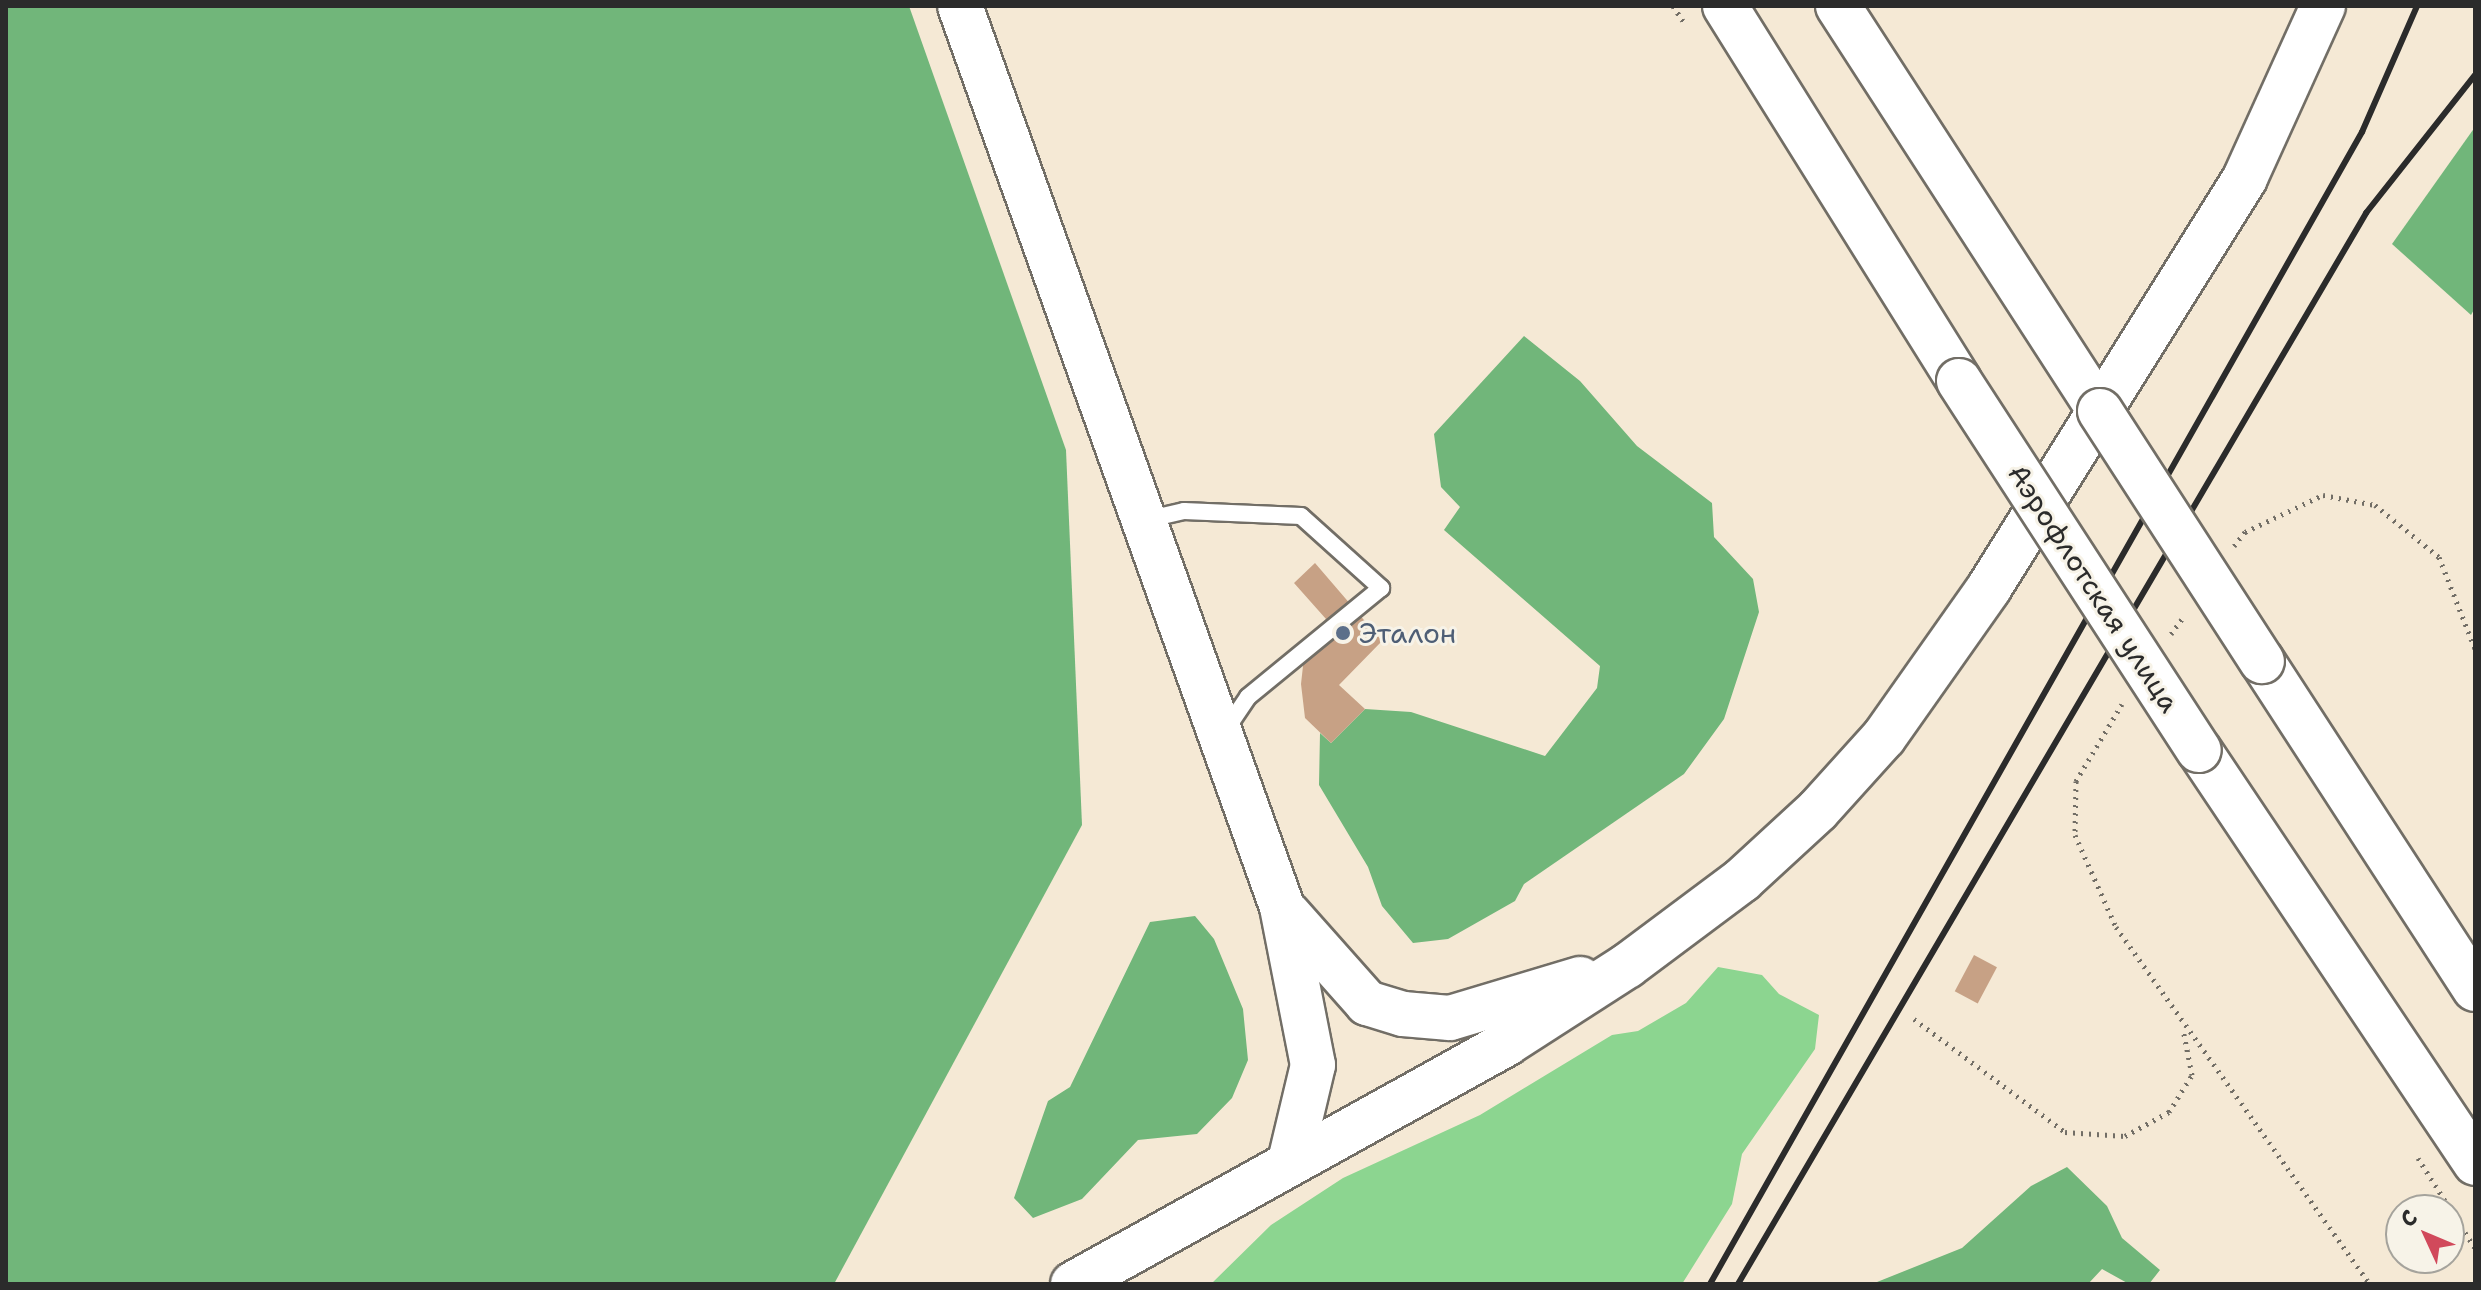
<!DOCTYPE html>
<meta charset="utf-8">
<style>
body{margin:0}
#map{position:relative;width:2481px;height:1290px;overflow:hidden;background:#f5e9d5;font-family:"Shantell Sans",sans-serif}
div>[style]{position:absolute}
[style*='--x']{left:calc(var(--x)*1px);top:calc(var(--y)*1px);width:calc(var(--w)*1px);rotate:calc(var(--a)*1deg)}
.green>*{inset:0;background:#8cd590}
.forest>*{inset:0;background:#71b67a}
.building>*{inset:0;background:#c7a185;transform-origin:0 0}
.path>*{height:5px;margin-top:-2.5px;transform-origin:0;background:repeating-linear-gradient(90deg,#726e66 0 2px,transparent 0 8px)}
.roads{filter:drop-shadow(2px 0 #726e66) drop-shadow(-2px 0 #726e66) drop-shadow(0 2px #726e66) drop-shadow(0 -2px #726e66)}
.lane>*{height:16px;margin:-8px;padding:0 8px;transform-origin:8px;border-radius:8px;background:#fff}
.secondary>*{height:44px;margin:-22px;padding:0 22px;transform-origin:22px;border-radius:22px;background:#fff}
.primary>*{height:44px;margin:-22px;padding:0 22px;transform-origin:22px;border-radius:22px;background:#fff}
.rail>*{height:6px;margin:-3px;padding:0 3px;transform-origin:3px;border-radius:3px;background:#2b2b2b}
.bridges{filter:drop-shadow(2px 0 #726e66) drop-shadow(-2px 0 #726e66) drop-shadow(0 2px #726e66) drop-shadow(0 -2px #726e66)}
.primary-bridge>*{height:44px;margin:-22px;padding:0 22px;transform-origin:22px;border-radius:22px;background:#fff}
.dots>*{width:22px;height:22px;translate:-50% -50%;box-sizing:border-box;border:4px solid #f7f3e8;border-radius:50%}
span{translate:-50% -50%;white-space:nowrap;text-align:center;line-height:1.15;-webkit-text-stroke:6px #f7f3e8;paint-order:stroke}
.street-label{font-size:28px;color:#2b2b2b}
.service-label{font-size:28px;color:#4e5e75}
.left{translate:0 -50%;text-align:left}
.frame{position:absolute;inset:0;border:8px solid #2b2b2b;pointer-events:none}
.north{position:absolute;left:2385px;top:1194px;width:80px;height:80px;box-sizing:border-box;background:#f7f3e8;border:2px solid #a5a39c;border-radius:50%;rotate:314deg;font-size:22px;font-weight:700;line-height:32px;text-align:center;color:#2b2b2b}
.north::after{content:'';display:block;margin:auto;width:28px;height:36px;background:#d1495b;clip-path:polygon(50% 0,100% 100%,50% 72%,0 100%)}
</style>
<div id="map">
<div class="green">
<i style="clip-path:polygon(1718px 967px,1762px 975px,1779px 994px,1819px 1015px,1815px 1049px,1742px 1154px,1732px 1204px,1682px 1284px,1211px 1284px,1271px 1225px,1343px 1178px,1480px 1115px,1612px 1035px,1638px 1031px,1686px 1003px)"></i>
</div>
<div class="forest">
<i style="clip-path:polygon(6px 6px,909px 6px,1066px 450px,1082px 825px,834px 1284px,6px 1284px)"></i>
<i style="clip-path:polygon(2475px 127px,2475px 308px,2471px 315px,2392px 244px)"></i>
<i style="clip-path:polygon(1524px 336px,1580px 381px,1637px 446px,1712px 503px,1714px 537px,1753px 579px,1759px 612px,1724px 719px,1684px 774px,1524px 884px,1515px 901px,1448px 939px,1413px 943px,1382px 906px,1368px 867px,1319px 785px,1320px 733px,1331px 743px,1365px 709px,1411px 712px,1545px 756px,1597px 688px,1600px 666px,1444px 530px,1460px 507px,1441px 487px,1434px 434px)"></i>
<i style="clip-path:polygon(1195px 916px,1214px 939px,1243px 1009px,1248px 1060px,1232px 1098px,1197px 1134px,1138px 1140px,1082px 1199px,1033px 1218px,1014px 1198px,1048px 1101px,1070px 1087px,1150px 922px)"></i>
<i style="clip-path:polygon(2067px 1167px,2107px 1206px,2122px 1238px,2160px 1270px,2149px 1284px,2129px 1284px,2102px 1269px,2088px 1284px,1872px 1284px,1962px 1248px,2031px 1186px)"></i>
</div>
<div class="building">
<i style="clip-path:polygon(1315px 563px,1382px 641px,1339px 685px,1365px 709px,1331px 743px,1305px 718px,1301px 684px,1305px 648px,1326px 619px,1294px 583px)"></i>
<i style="left:1974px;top:955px;width:26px;height:41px;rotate:28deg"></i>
</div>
<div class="path">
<i style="--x:1673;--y:6;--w:23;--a:56"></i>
<i style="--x:2234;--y:546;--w:18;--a:-52"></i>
<i style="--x:2245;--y:532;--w:86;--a:-25.4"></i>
<i style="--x:2323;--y:495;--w:53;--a:10.9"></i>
<i style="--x:2375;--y:505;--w:82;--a:39.1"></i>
<i style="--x:2439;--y:557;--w:99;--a:68.6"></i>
<i style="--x:2171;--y:634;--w:22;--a:-54"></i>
<i style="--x:2122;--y:704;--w:90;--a:120.9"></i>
<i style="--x:2076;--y:781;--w:54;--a:91.1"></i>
<i style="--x:2075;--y:835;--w:101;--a:66"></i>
<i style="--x:2116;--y:927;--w:438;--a:54.6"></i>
<i style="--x:1914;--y:1019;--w:189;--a:36.8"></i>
<i style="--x:2065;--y:1132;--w:60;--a:3.8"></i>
<i style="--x:2125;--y:1136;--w:50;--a:-28.6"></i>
<i style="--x:2169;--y:1112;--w:44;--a:-58.1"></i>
<i style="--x:2192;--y:1075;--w:47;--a:-101.1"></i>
<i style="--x:2418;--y:1158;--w:107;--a:57.7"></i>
</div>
<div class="roads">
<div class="lane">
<i style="--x:1145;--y:520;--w:40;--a:-13"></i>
<i style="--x:1184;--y:511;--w:117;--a:2.4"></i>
<i style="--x:1301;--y:516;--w:108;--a:42"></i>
<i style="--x:1381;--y:588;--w:172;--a:140.7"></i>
<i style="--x:1248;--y:697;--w:41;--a:124.1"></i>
</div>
<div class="secondary">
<i style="--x:960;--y:6;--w:957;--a:70.33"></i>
<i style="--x:1282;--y:907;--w:161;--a:78.9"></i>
<i style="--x:1313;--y:1065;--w:95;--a:103.4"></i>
<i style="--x:1289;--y:915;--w:118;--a:48.4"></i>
<i style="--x:1367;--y:1003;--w:38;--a:17"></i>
<i style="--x:1403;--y:1014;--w:47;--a:4.9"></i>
<i style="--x:1450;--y:1018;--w:136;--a:-16.7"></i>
<i style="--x:1073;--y:1284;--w:496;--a:-29"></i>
<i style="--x:1507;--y:1043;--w:143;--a:-32.7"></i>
<i style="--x:1627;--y:966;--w:144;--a:-36.8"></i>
<i style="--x:1742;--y:880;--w:103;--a:-42.6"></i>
<i style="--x:1818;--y:810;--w:98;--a:-47.9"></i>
<i style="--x:1884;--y:737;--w:182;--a:-54.8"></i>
<i style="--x:1989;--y:588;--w:483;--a:-58"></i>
<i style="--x:2245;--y:178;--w:189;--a:-65.6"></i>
</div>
<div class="primary">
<i style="--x:1725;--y:6;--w:442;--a:58"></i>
<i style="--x:1838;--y:6;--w:482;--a:57.1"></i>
<i style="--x:2262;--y:661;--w:391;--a:57"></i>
<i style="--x:2199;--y:750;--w:497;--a:56.2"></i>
</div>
</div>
<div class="rail">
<i style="--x:1710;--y:1284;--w:1324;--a:-60.49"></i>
<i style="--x:2362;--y:132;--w:137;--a:-66.4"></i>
<i style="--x:1738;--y:1284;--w:1242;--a:-59.61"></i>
<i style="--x:2366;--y:213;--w:176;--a:-51.7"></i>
</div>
<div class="bridges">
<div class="primary-bridge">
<i style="--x:1959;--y:381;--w:440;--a:57"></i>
<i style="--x:2100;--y:411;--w:298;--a:57.1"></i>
</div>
</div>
<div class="dots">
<i style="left:1343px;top:633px;background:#5c6f8a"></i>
</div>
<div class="street-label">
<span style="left:2094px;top:588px;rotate:57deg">Аэрофлотская улица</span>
</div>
<div class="service-label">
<span class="left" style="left:1359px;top:633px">Эталон</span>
</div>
<div class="frame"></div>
<div class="north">С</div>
</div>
